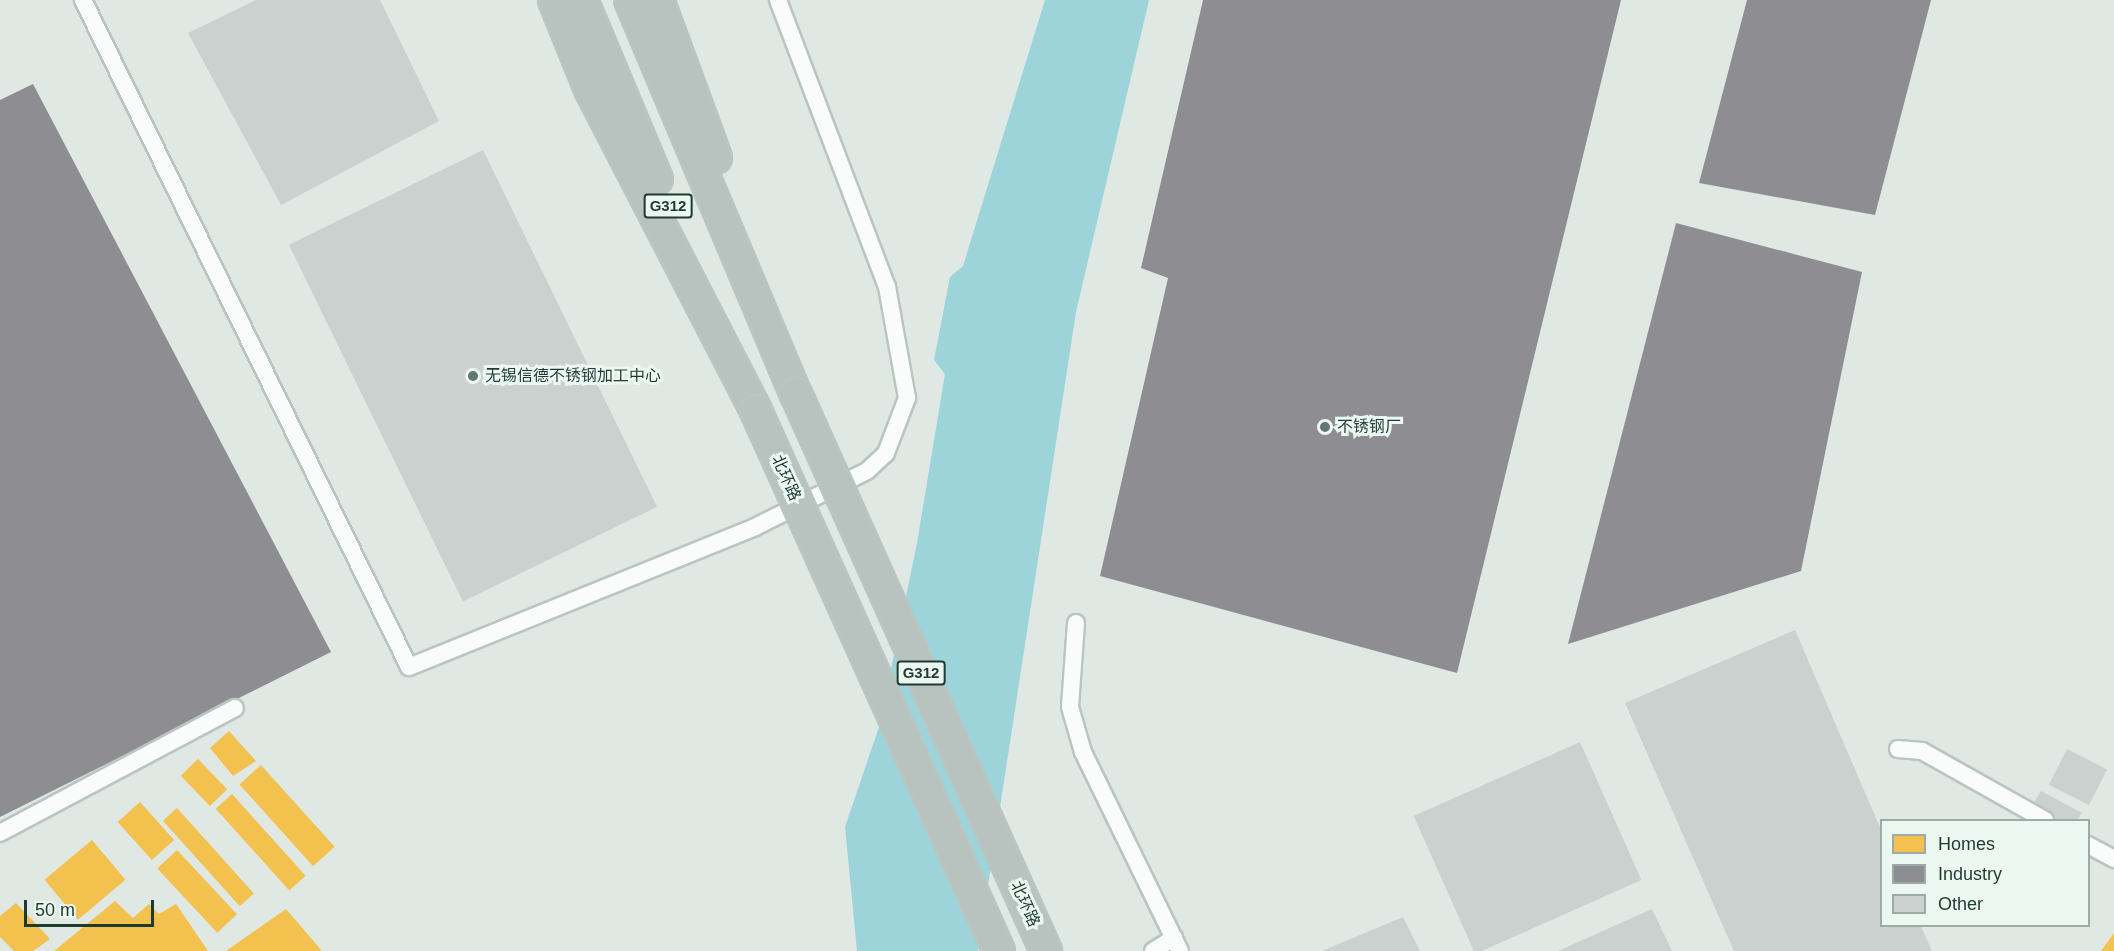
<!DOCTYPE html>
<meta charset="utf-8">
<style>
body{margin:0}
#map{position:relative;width:2114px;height:951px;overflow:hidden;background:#e0e8e4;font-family:Helvetica,"Noto Sans SC",sans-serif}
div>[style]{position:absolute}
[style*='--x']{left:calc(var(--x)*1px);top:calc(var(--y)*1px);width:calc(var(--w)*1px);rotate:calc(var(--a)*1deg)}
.water>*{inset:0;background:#9cd4da}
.homes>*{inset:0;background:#f2c14e;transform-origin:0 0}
.industry>*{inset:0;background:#8d8d92}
.building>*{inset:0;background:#cad1ce;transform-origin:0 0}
.roads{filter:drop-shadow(2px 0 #bac5c1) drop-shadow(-2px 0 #bac5c1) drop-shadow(0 2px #bac5c1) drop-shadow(0 -2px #bac5c1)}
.street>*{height:16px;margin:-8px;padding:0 8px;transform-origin:8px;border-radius:8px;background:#fafcfb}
.highway>*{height:30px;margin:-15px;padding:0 15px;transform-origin:15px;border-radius:15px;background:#b8c2bf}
.bridges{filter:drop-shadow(2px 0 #bac5c1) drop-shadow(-2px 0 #bac5c1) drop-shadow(0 2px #bac5c1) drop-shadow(0 -2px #bac5c1)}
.highway-bridge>*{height:30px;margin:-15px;padding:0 15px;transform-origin:15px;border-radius:15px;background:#b8c2bf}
.dots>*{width:16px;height:16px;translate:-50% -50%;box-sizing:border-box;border:3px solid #edf7f2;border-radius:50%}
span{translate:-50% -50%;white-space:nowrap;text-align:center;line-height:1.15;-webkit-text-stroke:6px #edf7f2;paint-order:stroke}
.shield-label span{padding:2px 4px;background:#edf7f2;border:2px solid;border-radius:4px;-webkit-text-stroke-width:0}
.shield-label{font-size:15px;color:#1e3b32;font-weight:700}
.poi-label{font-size:16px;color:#1e3b32}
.left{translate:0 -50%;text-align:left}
.street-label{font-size:16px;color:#1e3b32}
.legend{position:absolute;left:1880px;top:819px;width:210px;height:108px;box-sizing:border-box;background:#edf7f2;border:2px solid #9aaca5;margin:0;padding:8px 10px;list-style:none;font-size:18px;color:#1e3b32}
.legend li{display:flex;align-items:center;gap:12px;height:30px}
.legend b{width:30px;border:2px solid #9aaca5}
.scale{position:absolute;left:24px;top:900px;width:130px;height:27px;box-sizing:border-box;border:3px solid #1e3b32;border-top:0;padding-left:8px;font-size:18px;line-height:21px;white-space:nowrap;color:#1e3b32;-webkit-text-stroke:4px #edf7f2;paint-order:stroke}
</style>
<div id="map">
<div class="water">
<i style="clip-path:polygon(1045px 0,1149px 0,1076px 312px,978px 951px,857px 951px,845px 827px,879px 727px,917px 543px,945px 374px,934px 360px,950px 277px,963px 266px)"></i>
</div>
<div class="homes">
<i style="clip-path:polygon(229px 731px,256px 761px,233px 776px,210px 748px)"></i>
<i style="left:198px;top:759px;width:42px;height:24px;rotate:46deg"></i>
<i style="left:261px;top:765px;width:110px;height:29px;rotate:48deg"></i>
<i style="left:232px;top:794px;width:110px;height:22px;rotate:48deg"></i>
<i style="left:140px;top:802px;width:51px;height:30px;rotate:48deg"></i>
<i style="left:177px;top:808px;width:115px;height:19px;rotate:48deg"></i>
<i style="left:92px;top:840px;width:52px;height:62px;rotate:50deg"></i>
<i style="left:177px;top:850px;width:88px;height:27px;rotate:47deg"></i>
<i style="clip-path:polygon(115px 901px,133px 918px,149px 904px,159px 914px,176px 904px,208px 951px,54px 951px)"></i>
<i style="clip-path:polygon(16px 903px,50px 939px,33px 951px,14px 951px,0 937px,0 916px)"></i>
<i style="clip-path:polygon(286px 909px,322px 951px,226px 951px)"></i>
<i style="clip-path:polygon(2114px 933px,2114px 951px,2101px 951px)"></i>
</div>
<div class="industry">
<i style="clip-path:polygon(1203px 0,1621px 0,1457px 673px,1100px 576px,1168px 278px,1141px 268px)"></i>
<i style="clip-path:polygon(1747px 0,1931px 0,1875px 215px,1699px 183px)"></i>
<i style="clip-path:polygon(33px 84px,331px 652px,0 817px,0 100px)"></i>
<i style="clip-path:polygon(1676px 223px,1862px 272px,1801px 571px,1568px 644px)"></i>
</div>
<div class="building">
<i style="clip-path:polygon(256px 0,380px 0,439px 121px,281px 205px,188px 33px)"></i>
<i style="left:483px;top:150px;width:397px;height:216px;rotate:64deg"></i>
<i style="clip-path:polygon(1795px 630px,1882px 832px,1882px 926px,1921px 926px,1932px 951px,1734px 951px,1625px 703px)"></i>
<i style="left:1580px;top:742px;width:151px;height:182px;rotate:66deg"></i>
<i style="left:2067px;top:749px;width:45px;height:40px;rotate:27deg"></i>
<i style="clip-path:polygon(2041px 791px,2082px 813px,2077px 820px,2058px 820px,2032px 805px)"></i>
<i style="clip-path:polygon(1652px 909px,1672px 951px,1558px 951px)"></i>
<i style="clip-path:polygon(1403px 917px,1420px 951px,1322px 951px)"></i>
</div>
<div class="roads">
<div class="street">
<i style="--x:83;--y:0;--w:742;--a:63.95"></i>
<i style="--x:409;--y:667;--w:373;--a:-22"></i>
<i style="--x:755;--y:527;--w:125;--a:-26.6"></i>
<i style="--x:867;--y:471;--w:26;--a:-43"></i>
<i style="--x:886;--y:453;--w:59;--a:-69.1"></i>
<i style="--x:907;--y:398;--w:113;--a:-100.2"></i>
<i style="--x:887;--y:287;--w:307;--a:-110.8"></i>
<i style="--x:1076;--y:623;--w:84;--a:94.1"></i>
<i style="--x:1070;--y:707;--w:47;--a:73.9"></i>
<i style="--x:1083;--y:752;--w:221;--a:64"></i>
<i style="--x:1898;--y:749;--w:24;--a:5"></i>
<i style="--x:1922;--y:751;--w:141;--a:29.3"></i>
<i style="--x:0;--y:833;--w:266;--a:-28"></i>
<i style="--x:2088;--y:845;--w:30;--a:28"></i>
<i style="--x:1153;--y:951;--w:25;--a:-32"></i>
</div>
<div class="highway">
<i style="--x:554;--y:0;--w:96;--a:68"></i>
<i style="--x:590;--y:89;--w:362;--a:62.7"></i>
<i style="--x:582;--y:0;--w:194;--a:67.3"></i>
<i style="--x:630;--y:0;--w:428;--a:67.2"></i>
<i style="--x:658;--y:0;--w:168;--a:69.8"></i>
</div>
</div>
<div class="bridges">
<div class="highway-bridge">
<i style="--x:796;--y:394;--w:611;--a:65.83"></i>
<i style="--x:756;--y:411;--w:592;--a:65.77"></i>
</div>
</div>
<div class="dots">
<i style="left:473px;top:376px;background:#627870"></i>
<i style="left:1325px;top:427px;background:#627870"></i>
</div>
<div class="shield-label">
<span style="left:668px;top:206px">G312</span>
<span style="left:921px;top:673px">G312</span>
</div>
<div class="poi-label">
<span class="left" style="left:485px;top:376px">无锡信德不锈钢加工中心</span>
<span class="left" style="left:1337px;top:427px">不锈钢厂</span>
</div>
<div class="street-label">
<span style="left:786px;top:478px;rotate:66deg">北环路</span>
<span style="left:1025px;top:904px;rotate:66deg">北环路</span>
</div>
<ul class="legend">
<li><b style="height:16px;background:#f2c14e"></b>Homes</li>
<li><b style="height:16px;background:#8d8d92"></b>Industry</li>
<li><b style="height:16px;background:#cad1ce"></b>Other</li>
</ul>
<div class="scale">50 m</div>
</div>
